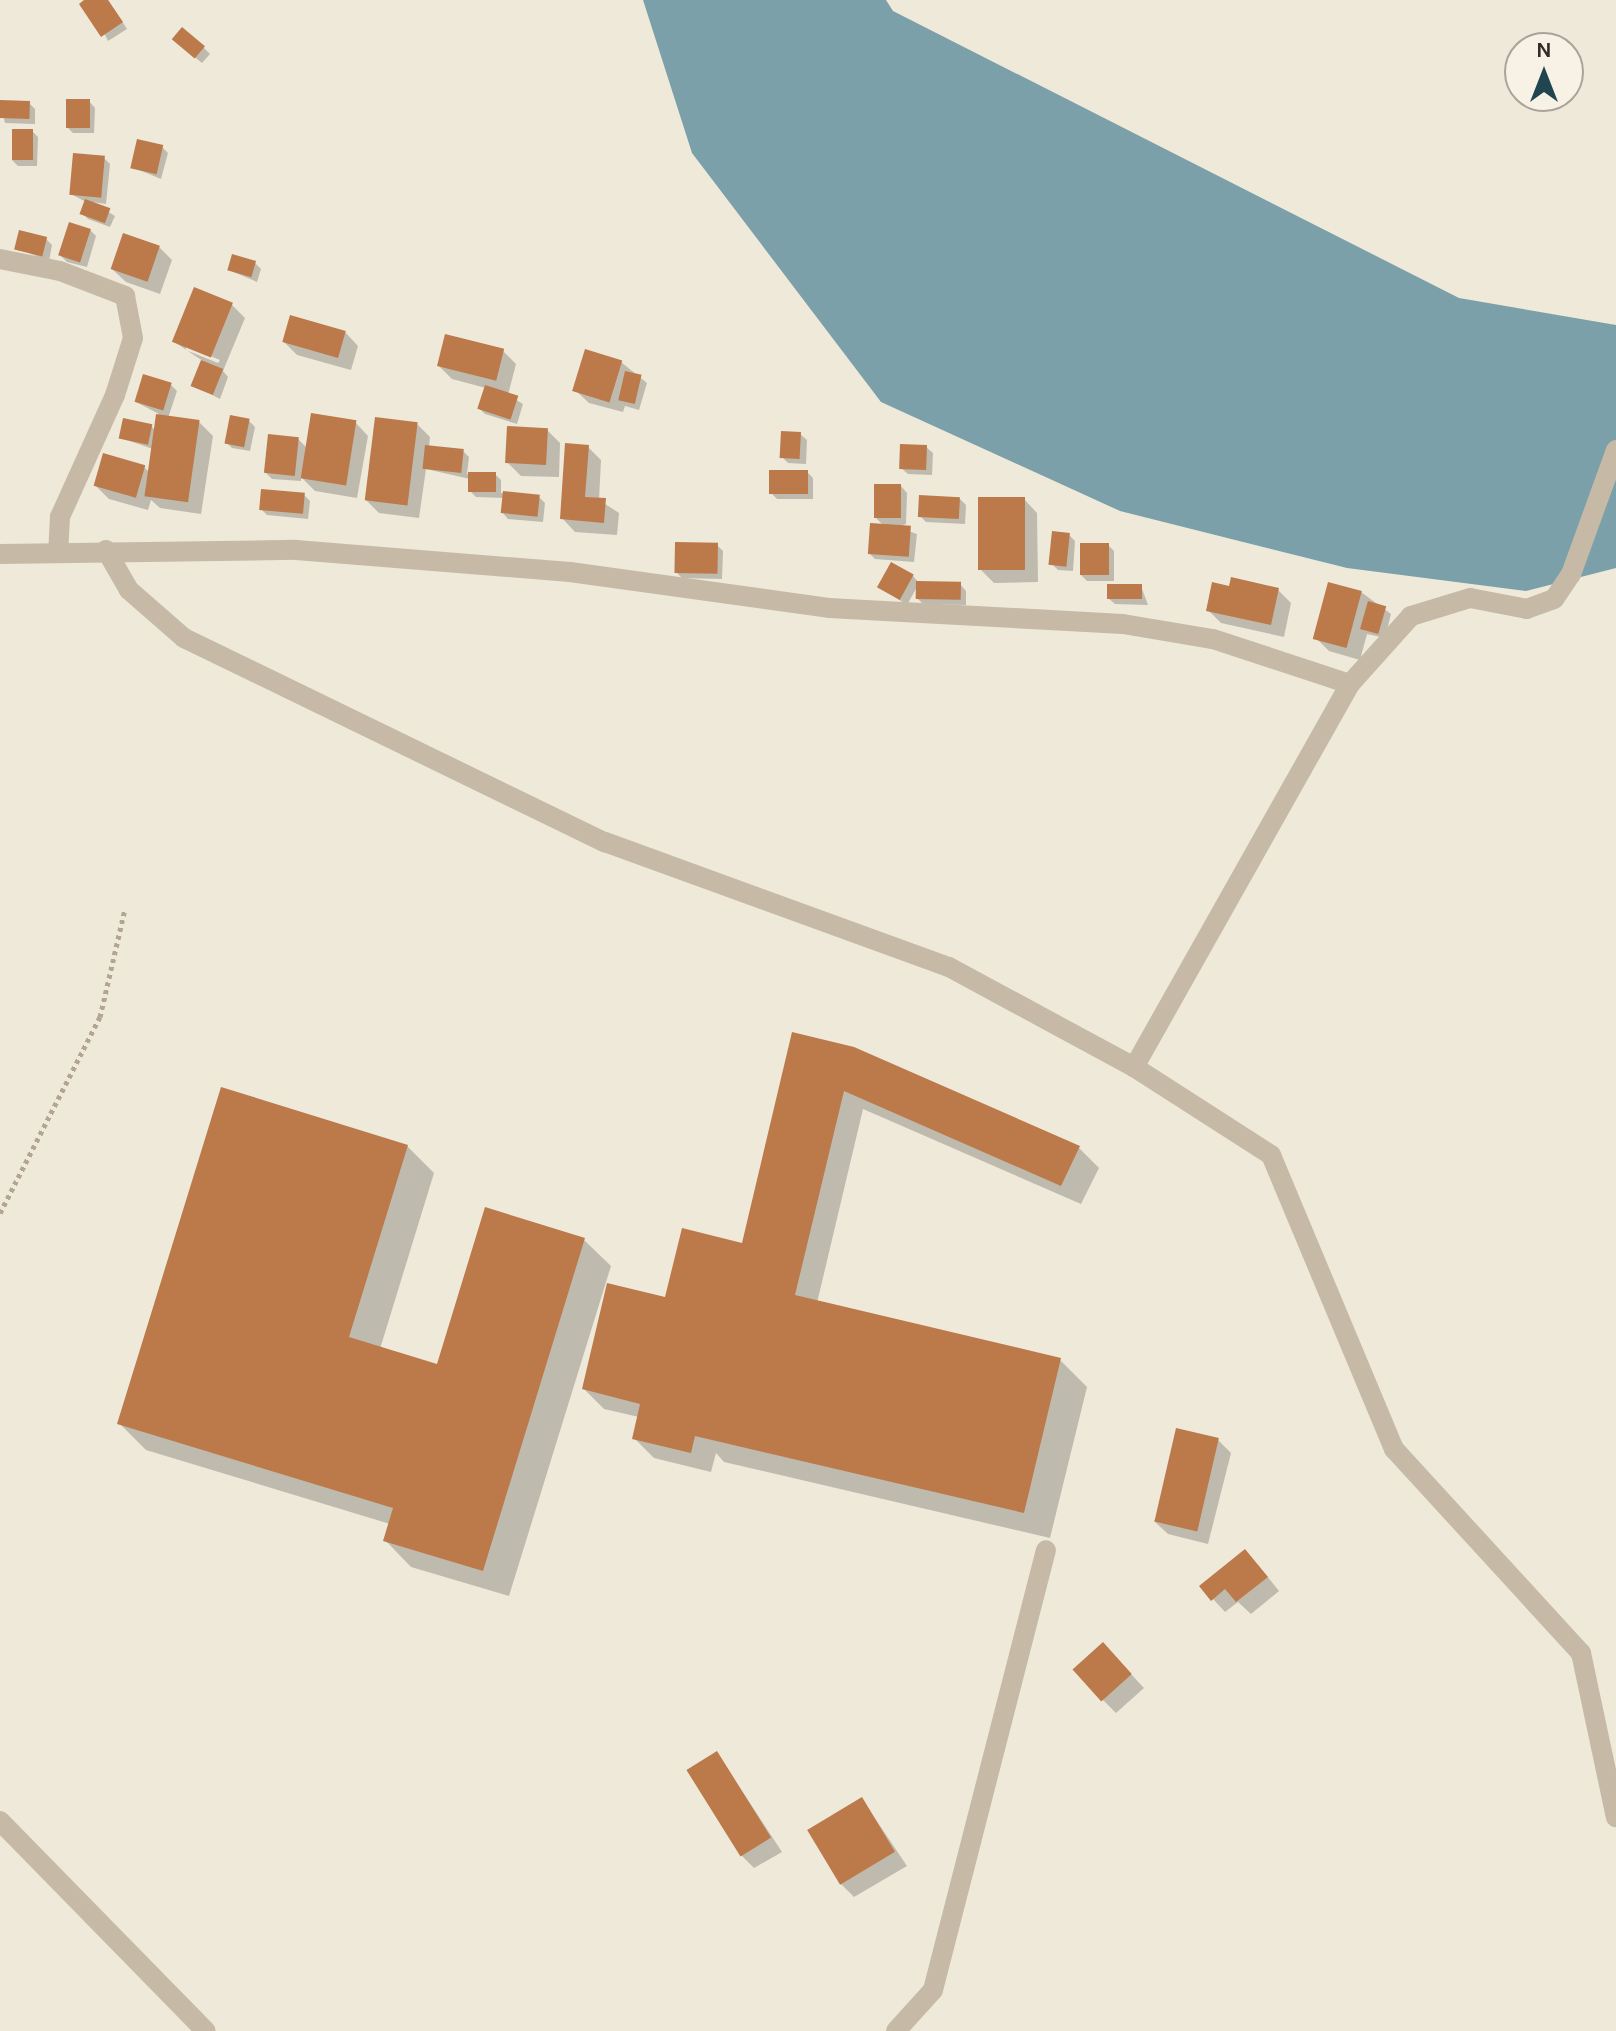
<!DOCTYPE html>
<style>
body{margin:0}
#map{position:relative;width:1616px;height:2031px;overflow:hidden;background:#efe9da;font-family:Karla,sans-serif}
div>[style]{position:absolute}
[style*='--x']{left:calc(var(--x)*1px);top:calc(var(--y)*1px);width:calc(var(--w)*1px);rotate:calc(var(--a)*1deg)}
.water>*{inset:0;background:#7ba0aa}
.shadow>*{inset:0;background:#0003}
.building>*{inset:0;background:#bc794a;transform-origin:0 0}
.path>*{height:5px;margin-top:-2.5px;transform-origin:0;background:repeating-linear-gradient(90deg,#b2a591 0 4px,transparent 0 8px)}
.minor>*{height:20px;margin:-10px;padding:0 10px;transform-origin:10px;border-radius:10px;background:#c6baa7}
span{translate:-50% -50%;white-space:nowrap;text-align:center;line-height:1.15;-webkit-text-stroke:6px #f7f2e5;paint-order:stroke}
.north{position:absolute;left:1504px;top:32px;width:80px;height:80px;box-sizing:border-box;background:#f7f2e5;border:2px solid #a9a399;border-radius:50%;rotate:0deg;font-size:22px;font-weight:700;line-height:32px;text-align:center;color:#332d27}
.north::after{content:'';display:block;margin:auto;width:28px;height:36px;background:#204551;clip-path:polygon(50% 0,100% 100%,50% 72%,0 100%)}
</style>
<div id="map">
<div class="water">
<i style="clip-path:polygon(643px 0,886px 0,893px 11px,1459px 298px,1616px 325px,1616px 568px,1526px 591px,1347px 568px,1120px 511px,881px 402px,692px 153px)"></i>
</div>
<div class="shadow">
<i style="clip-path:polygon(88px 0,108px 0,127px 29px,108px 41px)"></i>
<i style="clip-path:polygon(180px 45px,204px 48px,210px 54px,202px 63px)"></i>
<i style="clip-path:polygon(89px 101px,95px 108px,94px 133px,73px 133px,67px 127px)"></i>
<i style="clip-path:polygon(0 102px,29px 103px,35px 109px,35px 124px,5px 123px)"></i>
<i style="clip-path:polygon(32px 131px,38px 137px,37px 166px,18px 166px,12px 160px)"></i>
<i style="clip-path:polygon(162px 147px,168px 153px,161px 179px,132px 167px)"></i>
<i style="clip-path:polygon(104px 158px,110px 164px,106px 204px,92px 202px,115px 216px,110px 227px,88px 219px,82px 213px,86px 202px,71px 194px)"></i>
<i style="clip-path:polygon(90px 230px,96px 236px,87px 267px,67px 262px,61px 256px)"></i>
<i style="clip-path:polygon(46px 239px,52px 245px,49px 261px,16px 248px)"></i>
<i style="clip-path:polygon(159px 247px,172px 260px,160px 294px,126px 282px,112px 269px)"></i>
<i style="clip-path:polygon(255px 263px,261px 269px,257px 282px,229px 270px)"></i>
<i style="clip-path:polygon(evenodd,195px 289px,232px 305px,245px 318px,223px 371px,228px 377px,220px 399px,193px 385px,203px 361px,173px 341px,195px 289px,186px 346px,220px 360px,218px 363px,186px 350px,186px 346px)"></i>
<i style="clip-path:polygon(345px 332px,358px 346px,351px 370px,297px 355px,284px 342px)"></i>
<i style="clip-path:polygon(503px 351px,516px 364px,508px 395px,523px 404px,517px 424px,485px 414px,479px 408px,486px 388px,452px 379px,438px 365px)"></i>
<i style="clip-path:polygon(621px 362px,647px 383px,639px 410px,625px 406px,623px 412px,589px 403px,575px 390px)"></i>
<i style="clip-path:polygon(171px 385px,177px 391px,168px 418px,199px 422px,213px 436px,201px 514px,160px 508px,151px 500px,148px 510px,109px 499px,96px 486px,144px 467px,150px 473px,153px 449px,121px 438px,151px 426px,156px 431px,159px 414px,136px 402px)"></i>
<i style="clip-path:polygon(249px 421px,255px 427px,250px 451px,232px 448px,226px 442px)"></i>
<i style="clip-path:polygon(355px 422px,368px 436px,357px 498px,315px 491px,301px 477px,301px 481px,272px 479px,266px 473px,298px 439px,307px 448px)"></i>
<i style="clip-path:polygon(417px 424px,430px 437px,429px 447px,463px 451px,469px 457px,467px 474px,495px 474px,501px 480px,501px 493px,539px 497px,545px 503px,543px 522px,508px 519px,502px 512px,504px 498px,476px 497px,470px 491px,470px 479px,426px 469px,419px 518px,379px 513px,366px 500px)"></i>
<i style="clip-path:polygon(547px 430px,560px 443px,559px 477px,521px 476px,508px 463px)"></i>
<i style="clip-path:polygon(800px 434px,807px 440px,806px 464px,788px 463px,782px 457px)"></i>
<i style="clip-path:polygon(588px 447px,601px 460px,599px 500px,619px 513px,617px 535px,575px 532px,562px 518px)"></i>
<i style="clip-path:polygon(926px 447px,933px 453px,932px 475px,908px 474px,901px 468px)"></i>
<i style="clip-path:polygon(807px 472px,813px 478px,813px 499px,777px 499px,771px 493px)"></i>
<i style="clip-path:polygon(901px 486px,907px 493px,906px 524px,897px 527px,917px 534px,914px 562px,875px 559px,869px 553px,884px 526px,875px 517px)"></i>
<i style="clip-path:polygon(304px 495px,310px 501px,308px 519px,267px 515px,261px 509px)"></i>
<i style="clip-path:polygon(960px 499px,966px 505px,965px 524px,926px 522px,920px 516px)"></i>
<i style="clip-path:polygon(1024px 499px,1037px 513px,1038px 582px,994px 583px,980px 569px)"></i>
<i style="clip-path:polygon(1069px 535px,1075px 541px,1073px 571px,1058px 570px,1052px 564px)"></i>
<i style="clip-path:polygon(717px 545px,723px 551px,722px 579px,682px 578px,676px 572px)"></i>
<i style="clip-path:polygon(1108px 545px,1114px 551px,1114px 581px,1087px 581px,1081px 575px)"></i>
<i style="clip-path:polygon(913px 576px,919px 583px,960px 584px,966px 591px,966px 605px,923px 604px,917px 598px,918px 585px,907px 605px,880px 587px)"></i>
<i style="clip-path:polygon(1141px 586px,1148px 605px,1115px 604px,1108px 598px)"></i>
<i style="clip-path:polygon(1230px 588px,1278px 590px,1291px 603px,1284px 637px,1221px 623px,1208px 610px)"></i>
<i style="clip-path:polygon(1361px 592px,1391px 614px,1385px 638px,1367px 634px,1360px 660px,1329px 651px,1316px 638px)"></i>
<i style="clip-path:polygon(794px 1034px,1079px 1148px,1099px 1168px,1081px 1204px,863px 1109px,817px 1303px,1060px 1360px,1087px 1387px,1050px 1538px,724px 1462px,716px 1453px,711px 1472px,654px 1458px,634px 1438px,639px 1417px,604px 1409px,584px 1389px,667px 1299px,743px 1245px)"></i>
<i style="clip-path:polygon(407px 1146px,434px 1173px,380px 1349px,439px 1367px,584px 1240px,611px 1266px,509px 1596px,411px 1567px,385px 1540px,390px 1524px,146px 1450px,119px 1423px)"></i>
<i style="clip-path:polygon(1218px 1440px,1231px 1453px,1208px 1544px,1168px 1534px,1154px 1521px)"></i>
<i style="clip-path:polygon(1258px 1565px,1279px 1591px,1251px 1614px,1238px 1602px,1225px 1612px,1201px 1586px)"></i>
<i style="clip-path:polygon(1116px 1658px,1144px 1688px,1116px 1713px,1103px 1700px)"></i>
<i style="clip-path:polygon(717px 1753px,782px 1852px,754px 1868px,741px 1855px)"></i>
<i style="clip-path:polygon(862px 1799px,907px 1866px,854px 1897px,841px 1884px)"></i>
</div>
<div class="building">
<i style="clip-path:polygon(84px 0,108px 0,123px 22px,101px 37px,79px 4px)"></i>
<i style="left:182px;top:27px;width:30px;height:16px;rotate:40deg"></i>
<i style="left:66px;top:99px;width:24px;height:29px"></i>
<i style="left:0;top:100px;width:30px;height:18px;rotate:2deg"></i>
<i style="left:12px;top:129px;width:21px;height:31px"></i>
<i style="left:137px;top:139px;width:27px;height:30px;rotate:13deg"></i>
<i style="left:73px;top:153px;width:32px;height:42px;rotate:5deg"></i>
<i style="left:85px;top:199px;width:27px;height:16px;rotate:20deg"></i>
<i style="left:69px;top:222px;width:23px;height:35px;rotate:18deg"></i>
<i style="left:19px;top:230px;width:29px;height:20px;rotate:14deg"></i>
<i style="left:123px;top:233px;width:39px;height:38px;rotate:19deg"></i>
<i style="left:232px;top:254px;width:25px;height:17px;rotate:16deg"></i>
<i style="left:194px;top:287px;width:42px;height:59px;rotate:22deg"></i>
<i style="left:290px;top:315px;width:58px;height:28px;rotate:16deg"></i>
<i style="left:445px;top:334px;width:61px;height:33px;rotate:14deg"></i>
<i style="left:585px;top:349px;width:39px;height:44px;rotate:17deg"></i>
<i style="left:201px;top:360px;width:24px;height:28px;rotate:22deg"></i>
<i style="left:625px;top:371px;width:17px;height:30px;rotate:13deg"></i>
<i style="left:143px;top:374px;width:30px;height:29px;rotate:17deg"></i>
<i style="left:485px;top:385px;width:35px;height:25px;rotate:18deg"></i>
<i style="left:311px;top:413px;width:46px;height:66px;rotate:9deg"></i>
<i style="left:156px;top:414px;width:44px;height:83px;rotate:8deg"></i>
<i style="left:230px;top:415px;width:20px;height:29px;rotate:11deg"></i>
<i style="left:375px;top:417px;width:43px;height:84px;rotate:7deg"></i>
<i style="left:123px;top:418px;width:30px;height:21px;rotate:12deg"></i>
<i style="left:507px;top:426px;width:41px;height:37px;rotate:3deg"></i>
<i style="left:781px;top:431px;width:20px;height:27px;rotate:3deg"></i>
<i style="left:268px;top:434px;width:31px;height:39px;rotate:6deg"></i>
<i style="clip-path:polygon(565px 443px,589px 445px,585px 497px,606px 498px,604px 523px,560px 519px)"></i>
<i style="left:900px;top:444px;width:27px;height:25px;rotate:2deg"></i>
<i style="left:425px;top:445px;width:39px;height:24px;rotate:6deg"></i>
<i style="left:103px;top:453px;width:44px;height:34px;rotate:16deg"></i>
<i style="left:769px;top:470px;width:39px;height:24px"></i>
<i style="left:468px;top:472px;width:28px;height:20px"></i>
<i style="left:874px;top:484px;width:27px;height:34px"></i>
<i style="left:261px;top:489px;width:44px;height:21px;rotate:5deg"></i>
<i style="left:503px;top:491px;width:37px;height:22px;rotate:6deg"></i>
<i style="left:919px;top:495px;width:41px;height:22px;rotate:3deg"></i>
<i style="left:1025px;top:497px;width:73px;height:47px;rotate:90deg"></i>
<i style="left:870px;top:523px;width:41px;height:31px;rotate:4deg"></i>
<i style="left:1052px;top:531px;width:18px;height:34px;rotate:6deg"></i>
<i style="left:675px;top:542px;width:43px;height:31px;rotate:1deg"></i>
<i style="left:1080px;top:543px;width:29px;height:32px"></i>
<i style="left:891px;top:562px;width:26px;height:29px;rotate:29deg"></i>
<i style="clip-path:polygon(1231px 577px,1279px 588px,1271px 625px,1206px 611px,1212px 582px,1229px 586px)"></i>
<i style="left:916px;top:581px;width:45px;height:18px;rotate:1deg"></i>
<i style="left:1328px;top:582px;width:35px;height:59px;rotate:15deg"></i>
<i style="left:1107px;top:584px;width:35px;height:15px"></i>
<i style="left:1368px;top:601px;width:19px;height:29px;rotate:16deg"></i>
<i style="clip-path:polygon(792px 1032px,854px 1047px,1080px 1146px,1061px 1186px,844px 1091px,795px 1295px,1061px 1358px,1024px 1513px,695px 1436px,691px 1453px,632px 1439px,640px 1404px,582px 1389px,607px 1283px,665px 1297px,682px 1228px,742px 1243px)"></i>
<i style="clip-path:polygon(221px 1087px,408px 1145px,349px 1337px,437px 1364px,485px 1207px,585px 1238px,483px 1571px,383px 1541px,393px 1508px,117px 1424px)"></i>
<i style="left:1176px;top:1428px;width:44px;height:96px;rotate:13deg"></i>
<i style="clip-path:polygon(1245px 1549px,1268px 1577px,1236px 1602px,1225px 1589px,1211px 1601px,1199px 1586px)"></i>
<i style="left:1103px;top:1642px;width:43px;height:41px;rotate:48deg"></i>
<i style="left:717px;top:1751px;width:102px;height:36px;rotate:58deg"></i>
<i style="left:862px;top:1797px;width:64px;height:64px;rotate:59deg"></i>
</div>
<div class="path">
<i style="--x:0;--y:1213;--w:220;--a:-63"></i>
<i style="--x:100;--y:1017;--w:111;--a:-77"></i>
</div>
<div class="minor">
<i style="--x:0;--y:259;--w:61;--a:11.3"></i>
<i style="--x:60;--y:271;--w:70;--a:21"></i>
<i style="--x:125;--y:296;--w:43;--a:79.2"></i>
<i style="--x:133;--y:338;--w:60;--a:107.5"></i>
<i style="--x:115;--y:395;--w:134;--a:114.3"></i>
<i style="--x:60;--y:517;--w:33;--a:93"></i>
<i style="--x:1616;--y:450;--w:132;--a:109.9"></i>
<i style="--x:1571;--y:574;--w:30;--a:124"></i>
<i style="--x:1554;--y:599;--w:29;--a:160"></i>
<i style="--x:1527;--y:609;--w:58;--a:-169.1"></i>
<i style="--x:1470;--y:598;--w:62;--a:163"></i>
<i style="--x:1411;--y:616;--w:91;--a:131.9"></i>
<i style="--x:1350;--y:684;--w:440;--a:119.4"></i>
<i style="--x:1134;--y:1067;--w:163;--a:32.7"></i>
<i style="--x:1271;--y:1155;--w:319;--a:67.3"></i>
<i style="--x:1394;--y:1449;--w:277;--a:47.5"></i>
<i style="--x:1581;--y:1653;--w:168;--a:78"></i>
<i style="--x:106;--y:550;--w:46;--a:60.1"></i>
<i style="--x:129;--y:590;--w:73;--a:41.1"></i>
<i style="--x:184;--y:638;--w:468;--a:25.9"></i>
<i style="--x:605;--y:842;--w:366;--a:20"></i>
<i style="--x:949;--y:967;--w:210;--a:28.4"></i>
<i style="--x:0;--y:554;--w:296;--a:-0.8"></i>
<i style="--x:296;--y:550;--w:275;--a:4.6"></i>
<i style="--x:570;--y:572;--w:261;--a:7.9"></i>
<i style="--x:829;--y:608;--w:294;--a:3.1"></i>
<i style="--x:1123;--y:624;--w:91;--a:9.5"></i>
<i style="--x:1213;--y:639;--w:144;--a:18.2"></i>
<i style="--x:0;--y:1821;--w:294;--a:45.6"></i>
<i style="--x:896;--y:2031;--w:55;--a:-47.9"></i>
<i style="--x:933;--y:1990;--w:454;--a:-75.6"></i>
</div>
<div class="north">N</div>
</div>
